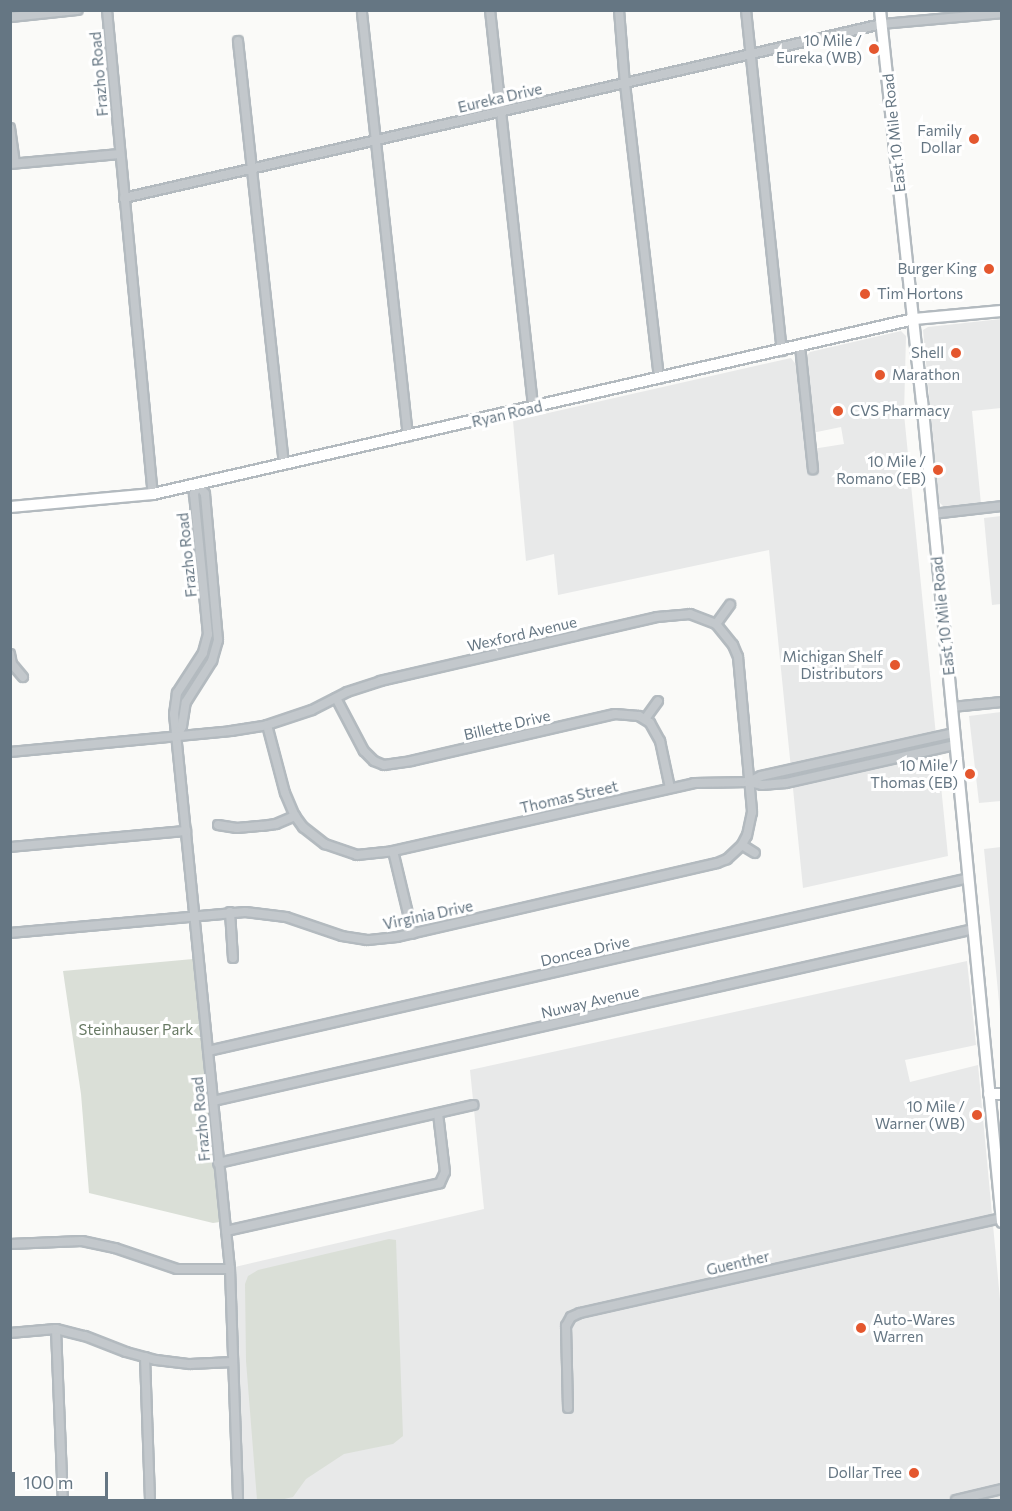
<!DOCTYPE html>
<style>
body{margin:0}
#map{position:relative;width:1012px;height:1511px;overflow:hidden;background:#fafaf8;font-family:Commissioner,sans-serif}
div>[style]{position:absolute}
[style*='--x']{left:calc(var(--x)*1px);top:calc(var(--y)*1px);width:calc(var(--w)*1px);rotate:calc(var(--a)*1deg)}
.built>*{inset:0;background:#e8e9e9}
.green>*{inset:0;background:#dadfd7}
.roads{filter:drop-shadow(2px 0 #b3babf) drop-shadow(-2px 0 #b3babf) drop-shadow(0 2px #b3babf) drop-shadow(0 -2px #b3babf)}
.street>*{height:8px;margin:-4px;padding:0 4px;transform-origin:4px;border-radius:4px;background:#c3c8cc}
.secondary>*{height:10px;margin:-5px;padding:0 5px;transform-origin:5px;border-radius:5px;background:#fff}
.dots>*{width:16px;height:16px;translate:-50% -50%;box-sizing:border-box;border:3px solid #fff;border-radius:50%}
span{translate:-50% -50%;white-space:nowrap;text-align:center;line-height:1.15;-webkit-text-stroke:6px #fff;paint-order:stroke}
.poi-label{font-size:15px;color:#657683}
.right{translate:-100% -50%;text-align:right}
.left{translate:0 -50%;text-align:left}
.street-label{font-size:15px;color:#657683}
.park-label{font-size:15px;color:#687a64}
.frame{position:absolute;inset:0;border:12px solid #657683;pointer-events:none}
.scale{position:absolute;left:12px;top:1472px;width:96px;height:27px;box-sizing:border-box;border:3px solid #657683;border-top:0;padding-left:8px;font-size:18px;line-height:21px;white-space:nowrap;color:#657683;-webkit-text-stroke:4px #fff;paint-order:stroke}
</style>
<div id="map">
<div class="built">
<i style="clip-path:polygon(1001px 319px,1001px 408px,972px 411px,981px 504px,944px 507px,939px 502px,923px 330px,928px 327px)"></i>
<i style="clip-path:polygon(901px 331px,906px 336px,904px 414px,948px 856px,803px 888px,769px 550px,558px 595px,554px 554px,526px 561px,513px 421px,791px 358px,797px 366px,806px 450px,844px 444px,841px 427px,812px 433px,805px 357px,810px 352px)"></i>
<i style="clip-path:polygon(1001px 516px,1001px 604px,992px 605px,984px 518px)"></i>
<i style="clip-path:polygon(1001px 712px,1001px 801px,979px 803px,969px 716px)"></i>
<i style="clip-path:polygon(1001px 847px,1002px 847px,1001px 1022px,984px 849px)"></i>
<i style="clip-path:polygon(967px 961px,976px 1045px,905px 1060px,910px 1082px,978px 1065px,1001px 1310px,1001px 1500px,243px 1500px,235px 1267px,484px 1209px,470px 1070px)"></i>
</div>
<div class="green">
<i style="clip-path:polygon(193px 959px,220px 1222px,213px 1223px,89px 1193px,81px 1094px,63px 971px)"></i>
<i style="clip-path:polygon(389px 1239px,396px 1240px,403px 1436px,393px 1444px,344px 1454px,306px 1479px,293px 1497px,280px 1500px,257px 1500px,246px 1361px,245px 1284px,248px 1276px,258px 1270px)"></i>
</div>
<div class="roads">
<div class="street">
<i style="--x:107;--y:10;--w:486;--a:84.6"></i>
<i style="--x:490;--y:10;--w:400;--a:83.8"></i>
<i style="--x:619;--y:10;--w:74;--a:85.4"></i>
<i style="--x:625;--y:84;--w:297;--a:83.4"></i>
<i style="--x:746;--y:10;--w:343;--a:84"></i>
<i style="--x:362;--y:13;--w:426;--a:83.8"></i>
<i style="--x:10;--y:17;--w:68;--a:-5.9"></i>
<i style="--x:238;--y:41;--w:426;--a:83.8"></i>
<i style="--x:10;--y:128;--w:35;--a:82"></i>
<i style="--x:10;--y:164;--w:110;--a:-5.2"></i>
<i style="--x:124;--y:198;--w:778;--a:-12.93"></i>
<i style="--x:882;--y:24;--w:121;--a:-5.2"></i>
<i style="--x:800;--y:346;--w:124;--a:84"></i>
<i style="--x:198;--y:484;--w:11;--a:112"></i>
<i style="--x:194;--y:494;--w:141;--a:84.3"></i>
<i style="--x:208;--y:634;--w:20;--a:105"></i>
<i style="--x:203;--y:653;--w:48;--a:123"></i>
<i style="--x:177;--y:693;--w:21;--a:98"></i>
<i style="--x:174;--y:714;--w:558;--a:84.24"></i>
<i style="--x:230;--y:1269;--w:231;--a:88"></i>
<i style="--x:932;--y:514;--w:70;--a:-6.5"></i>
<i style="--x:716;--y:624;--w:24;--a:-54"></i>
<i style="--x:10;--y:654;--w:10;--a:79"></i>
<i style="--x:12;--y:664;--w:17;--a:50"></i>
<i style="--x:336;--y:698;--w:60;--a:62.2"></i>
<i style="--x:364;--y:751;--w:14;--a:45"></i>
<i style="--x:374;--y:761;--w:11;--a:22"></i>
<i style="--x:384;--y:765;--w:27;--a:-8"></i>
<i style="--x:411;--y:761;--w:209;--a:-13"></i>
<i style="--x:615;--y:714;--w:24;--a:5"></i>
<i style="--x:639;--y:716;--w:13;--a:32"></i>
<i style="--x:650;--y:723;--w:21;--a:61"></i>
<i style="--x:660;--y:741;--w:48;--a:78"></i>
<i style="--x:952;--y:707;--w:50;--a:-5.7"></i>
<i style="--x:645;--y:719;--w:22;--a:-54"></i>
<i style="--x:267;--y:725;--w:70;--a:75.2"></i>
<i style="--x:285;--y:793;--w:25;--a:67"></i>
<i style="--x:295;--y:816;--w:14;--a:54"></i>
<i style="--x:303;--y:827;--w:28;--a:38"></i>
<i style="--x:325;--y:844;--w:34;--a:19"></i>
<i style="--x:357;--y:855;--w:36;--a:-6"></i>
<i style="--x:393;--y:851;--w:309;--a:-12.7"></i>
<i style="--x:694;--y:783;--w:55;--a:-1"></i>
<i style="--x:749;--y:782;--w:13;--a:-27"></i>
<i style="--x:761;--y:776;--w:198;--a:-12.6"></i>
<i style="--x:177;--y:736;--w:11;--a:-63"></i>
<i style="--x:182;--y:726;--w:24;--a:-81"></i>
<i style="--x:186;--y:702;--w:49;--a:-57.6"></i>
<i style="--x:212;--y:661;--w:22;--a:-74"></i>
<i style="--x:218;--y:640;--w:147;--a:-95.1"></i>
<i style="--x:205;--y:494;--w:12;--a:-125"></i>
<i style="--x:10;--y:752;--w:222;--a:-5.4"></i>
<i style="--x:231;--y:731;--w:36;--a:-9"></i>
<i style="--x:267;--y:725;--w:47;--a:-18.4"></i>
<i style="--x:312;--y:710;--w:39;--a:-27"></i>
<i style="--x:347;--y:692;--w:35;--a:-18"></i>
<i style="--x:380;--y:681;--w:284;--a:-13"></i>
<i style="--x:657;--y:617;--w:33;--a:-5"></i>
<i style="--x:690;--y:614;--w:28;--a:21"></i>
<i style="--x:716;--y:624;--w:27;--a:51"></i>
<i style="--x:733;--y:645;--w:13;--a:67"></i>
<i style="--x:738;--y:657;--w:156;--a:84.8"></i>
<i style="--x:752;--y:812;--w:24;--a:102"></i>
<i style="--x:747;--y:835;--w:11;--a:117"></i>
<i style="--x:742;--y:845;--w:21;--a:137"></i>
<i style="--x:727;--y:859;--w:11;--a:158"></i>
<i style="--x:717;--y:863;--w:328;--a:167"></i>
<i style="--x:397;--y:937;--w:30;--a:174"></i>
<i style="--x:367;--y:940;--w:25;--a:-171"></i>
<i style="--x:342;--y:936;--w:59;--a:-161.3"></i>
<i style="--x:286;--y:917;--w:41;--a:-173"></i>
<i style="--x:245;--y:912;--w:236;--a:174.9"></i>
<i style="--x:749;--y:782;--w:13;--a:13"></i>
<i style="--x:762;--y:785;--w:24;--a:-5"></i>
<i style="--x:786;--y:783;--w:173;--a:-12.7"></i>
<i style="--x:218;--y:825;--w:19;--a:9"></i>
<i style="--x:237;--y:828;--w:25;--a:-5"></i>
<i style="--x:262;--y:826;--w:14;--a:-8"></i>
<i style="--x:276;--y:824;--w:21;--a:-23"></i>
<i style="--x:742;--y:845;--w:15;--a:32"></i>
<i style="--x:10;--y:847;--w:177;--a:-5.2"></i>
<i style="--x:393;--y:851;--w:85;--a:76.5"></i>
<i style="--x:230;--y:912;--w:46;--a:86.3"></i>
<i style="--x:208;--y:1051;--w:780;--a:-12.81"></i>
<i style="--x:213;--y:1101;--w:780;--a:-12.74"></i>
<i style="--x:218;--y:1163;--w:262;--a:-12.8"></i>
<i style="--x:226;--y:1231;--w:219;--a:-12.6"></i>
<i style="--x:440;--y:1183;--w:12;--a:-66"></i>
<i style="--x:445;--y:1172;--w:59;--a:-96.8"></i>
<i style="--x:10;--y:1244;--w:72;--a:-2.4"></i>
<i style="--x:82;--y:1241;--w:34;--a:12"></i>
<i style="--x:115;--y:1248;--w:65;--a:18.7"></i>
<i style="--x:177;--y:1269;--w:53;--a:0"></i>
<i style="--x:56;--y:1329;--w:171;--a:87.7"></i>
<i style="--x:10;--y:1333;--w:46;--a:-5"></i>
<i style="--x:56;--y:1329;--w:30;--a:14"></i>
<i style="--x:85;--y:1336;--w:44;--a:21.3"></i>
<i style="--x:126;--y:1352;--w:31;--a:15"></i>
<i style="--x:156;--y:1360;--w:34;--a:7"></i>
<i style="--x:190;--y:1364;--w:43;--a:-2.7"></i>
<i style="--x:145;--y:1357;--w:143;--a:88"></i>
<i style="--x:568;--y:1408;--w:82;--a:-91.4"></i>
<i style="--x:566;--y:1326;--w:10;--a:-61"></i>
<i style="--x:571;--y:1317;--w:10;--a:-24"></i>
<i style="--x:580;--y:1313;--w:432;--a:-12.7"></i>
<i style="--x:956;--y:1500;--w:47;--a:-13.4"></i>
</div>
<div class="secondary">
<i style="--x:880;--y:10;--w:392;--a:83.9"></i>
<i style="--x:922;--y:400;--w:826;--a:84.44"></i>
<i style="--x:10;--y:507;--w:144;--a:-5.2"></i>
<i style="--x:153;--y:494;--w:781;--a:-12.95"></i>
<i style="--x:914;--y:319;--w:88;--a:-5.2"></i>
<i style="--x:989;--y:1094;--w:13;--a:0"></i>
</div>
</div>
<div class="dots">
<i style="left:874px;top:49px;background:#e4572e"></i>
<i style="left:974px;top:139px;background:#e4572e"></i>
<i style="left:989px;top:269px;background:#e4572e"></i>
<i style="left:865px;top:294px;background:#e4572e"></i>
<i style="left:956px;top:353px;background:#e4572e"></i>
<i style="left:880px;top:375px;background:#e4572e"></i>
<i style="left:838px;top:411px;background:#e4572e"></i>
<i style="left:938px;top:470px;background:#e4572e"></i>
<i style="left:895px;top:665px;background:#e4572e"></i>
<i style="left:970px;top:774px;background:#e4572e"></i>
<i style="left:977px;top:1115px;background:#e4572e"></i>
<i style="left:861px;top:1328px;background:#e4572e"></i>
<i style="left:914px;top:1473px;background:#e4572e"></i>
</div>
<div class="poi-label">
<span class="right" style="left:862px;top:49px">10 Mile /<br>Eureka (WB)</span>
<span class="right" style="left:962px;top:139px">Family<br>Dollar</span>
<span class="right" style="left:977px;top:269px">Burger King</span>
<span class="left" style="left:877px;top:294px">Tim Hortons</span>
<span class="right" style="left:944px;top:353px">Shell</span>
<span class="left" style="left:892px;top:375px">Marathon</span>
<span class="left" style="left:850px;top:411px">CVS Pharmacy</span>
<span class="right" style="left:926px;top:470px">10 Mile /<br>Romano (EB)</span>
<span class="right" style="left:883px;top:665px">Michigan Shelf<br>Distributors</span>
<span class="right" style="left:958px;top:774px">10 Mile /<br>Thomas (EB)</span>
<span class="right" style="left:965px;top:1115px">10 Mile /<br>Warner (WB)</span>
<span class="left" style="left:873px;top:1328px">Auto-Wares<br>Warren</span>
<span class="right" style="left:902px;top:1473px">Dollar Tree</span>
</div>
<div class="street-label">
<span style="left:99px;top:74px;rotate:-95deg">Frazho Road</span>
<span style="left:500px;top:98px;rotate:-13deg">Eureka Drive</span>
<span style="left:894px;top:133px;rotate:-96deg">East 10 Mile Road</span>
<span style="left:507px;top:414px;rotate:-13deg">Ryan Road</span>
<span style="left:187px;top:555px;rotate:-96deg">Frazho Road</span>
<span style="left:943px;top:616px;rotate:-96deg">East 10 Mile Road</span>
<span style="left:522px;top:634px;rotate:-13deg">Wexford Avenue</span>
<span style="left:507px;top:725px;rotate:-13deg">Billette Drive</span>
<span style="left:569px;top:797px;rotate:-13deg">Thomas Street</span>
<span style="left:428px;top:915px;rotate:-12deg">Virginia Drive</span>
<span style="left:585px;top:951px;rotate:-13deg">Doncea Drive</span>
<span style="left:590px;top:1002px;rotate:-13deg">Nuway Avenue</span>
<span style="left:201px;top:1119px;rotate:-95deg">Frazho Road</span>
<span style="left:738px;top:1263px;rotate:-13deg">Guenther</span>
</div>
<div class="park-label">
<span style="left:136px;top:1030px">Steinhauser Park</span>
</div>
<div class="frame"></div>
<div class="scale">100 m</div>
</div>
